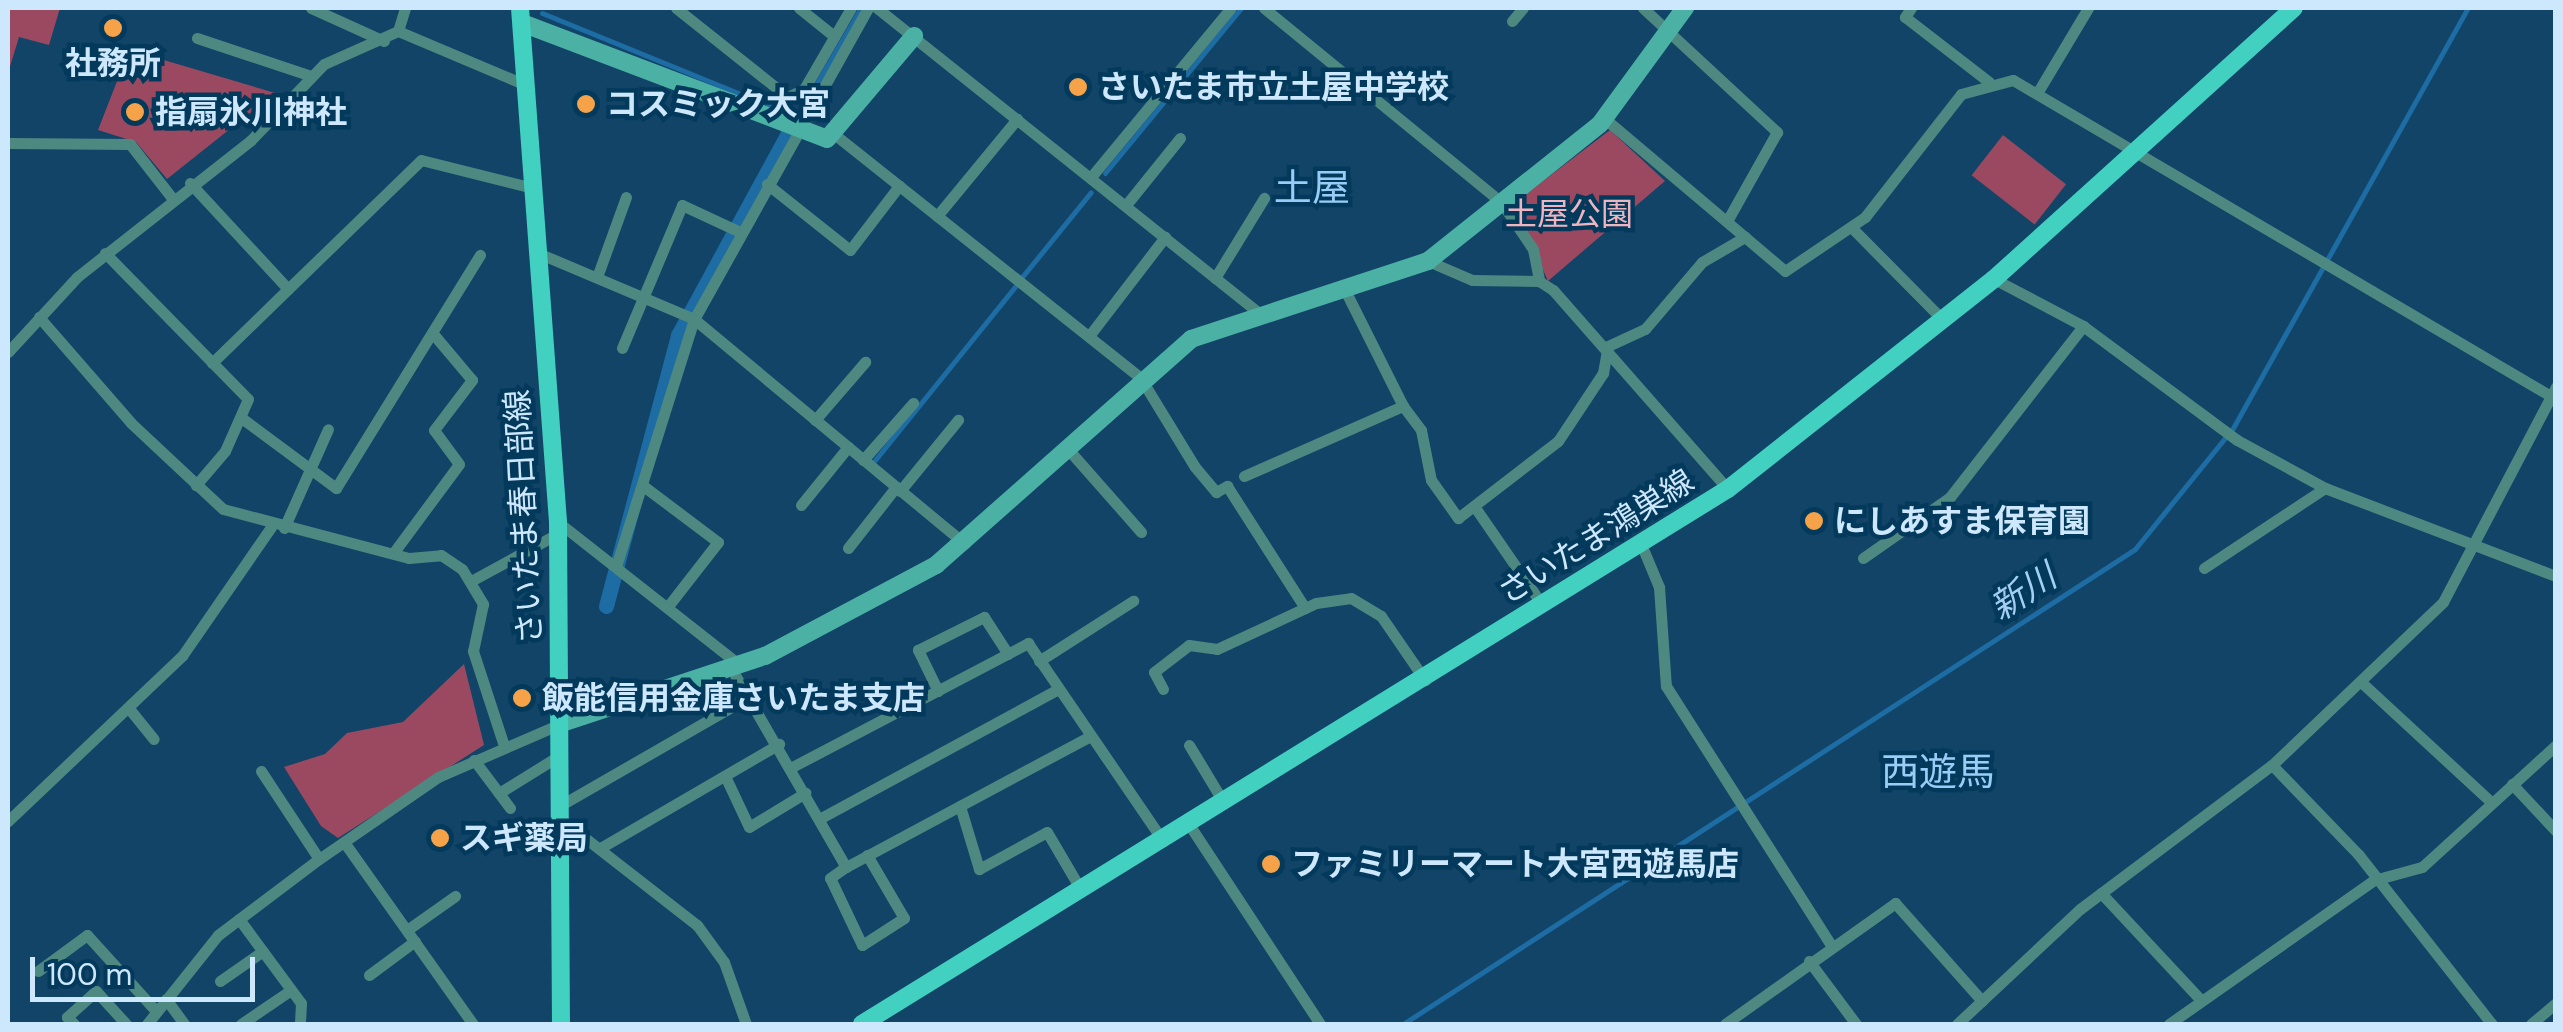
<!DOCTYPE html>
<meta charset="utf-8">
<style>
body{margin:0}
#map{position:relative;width:2563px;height:1032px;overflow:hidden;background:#124468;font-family:"DM Sans","Noto Sans JP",sans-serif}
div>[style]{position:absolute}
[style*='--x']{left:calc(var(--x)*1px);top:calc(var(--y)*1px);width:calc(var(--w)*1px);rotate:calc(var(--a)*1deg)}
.green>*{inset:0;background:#9b4960;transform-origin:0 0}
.stream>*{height:5px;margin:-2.5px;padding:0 2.5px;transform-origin:2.5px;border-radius:2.5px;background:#1d6ca3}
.canal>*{height:15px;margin:-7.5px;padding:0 7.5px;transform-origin:7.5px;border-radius:7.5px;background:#1d6ca3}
.street>*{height:11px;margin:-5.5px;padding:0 5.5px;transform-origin:5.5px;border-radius:5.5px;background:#4e8981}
.secondary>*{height:18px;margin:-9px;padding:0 9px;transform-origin:9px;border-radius:9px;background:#4bb1a4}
.primary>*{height:18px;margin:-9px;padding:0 9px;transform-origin:9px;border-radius:9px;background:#42d0c0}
.dots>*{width:28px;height:28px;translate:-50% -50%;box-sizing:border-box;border:5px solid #033a5c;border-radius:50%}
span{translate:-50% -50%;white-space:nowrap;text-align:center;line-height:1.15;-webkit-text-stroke:9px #033a5c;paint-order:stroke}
.poi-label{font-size:32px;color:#cde7fc;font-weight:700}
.left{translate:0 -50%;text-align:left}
.park-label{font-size:32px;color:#eeb4c0}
.street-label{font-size:32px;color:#cde7fc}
.water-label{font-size:35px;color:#a4cff4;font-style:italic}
.quarter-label{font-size:38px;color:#99ccf6}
.frame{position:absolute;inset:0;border:10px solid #cde7fc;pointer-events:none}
.scale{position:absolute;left:30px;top:957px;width:225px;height:45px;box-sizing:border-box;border:5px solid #cde7fc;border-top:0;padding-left:12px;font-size:30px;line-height:35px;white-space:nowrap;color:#cde7fc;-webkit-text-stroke:8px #033a5c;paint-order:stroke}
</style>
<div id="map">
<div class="green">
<i style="clip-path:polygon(8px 8px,60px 8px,49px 45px,19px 37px,8px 73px)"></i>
<i style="clip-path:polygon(130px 48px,157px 58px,275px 93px,167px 179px,136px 142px,98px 130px)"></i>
<i style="clip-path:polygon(1610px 130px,1665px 181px,1548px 281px,1513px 204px)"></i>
<i style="left:2003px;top:135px;width:80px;height:51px;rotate:38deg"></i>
<i style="clip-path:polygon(464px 664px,484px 745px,338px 838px,321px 826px,284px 767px,325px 754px,347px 733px,403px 722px)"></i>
</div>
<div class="stream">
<i style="--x:542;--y:13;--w:275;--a:22.2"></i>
<i style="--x:797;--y:117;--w:126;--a:-59.6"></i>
<i style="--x:1105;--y:173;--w:214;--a:-50.5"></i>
<i style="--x:1022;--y:277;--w:109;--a:-50.9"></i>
<i style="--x:871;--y:465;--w:231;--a:-51.1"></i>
<i style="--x:1403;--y:1024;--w:873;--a:-32.98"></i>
<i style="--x:2135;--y:549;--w:156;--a:-51"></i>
<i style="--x:2233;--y:428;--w:481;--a:-60.8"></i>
</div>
<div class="canal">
<i style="--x:606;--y:606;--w:280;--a:-75.1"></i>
<i style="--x:678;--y:335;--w:248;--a:-61.4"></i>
</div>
<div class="street">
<i style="--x:311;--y:8;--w:80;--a:24.3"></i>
<i style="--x:676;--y:8;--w:143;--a:38.5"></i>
<i style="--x:788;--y:97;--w:18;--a:-27"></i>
<i style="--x:804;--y:89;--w:94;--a:-59.9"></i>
<i style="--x:799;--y:8;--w:45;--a:38.7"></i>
<i style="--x:868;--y:8;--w:356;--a:119.2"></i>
<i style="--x:694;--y:319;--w:352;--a:39.7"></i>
<i style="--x:877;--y:8;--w:492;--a:38.6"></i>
<i style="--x:1264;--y:8;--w:306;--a:39.3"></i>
<i style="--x:1501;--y:202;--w:57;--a:55.8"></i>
<i style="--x:1533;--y:249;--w:33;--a:79"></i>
<i style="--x:1643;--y:8;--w:183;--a:42.8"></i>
<i style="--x:1777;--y:132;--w:102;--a:119.3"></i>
<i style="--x:1911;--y:8;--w:11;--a:124"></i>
<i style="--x:1905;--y:17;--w:106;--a:37.7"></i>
<i style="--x:1512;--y:21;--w:17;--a:-50"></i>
<i style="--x:398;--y:31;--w:24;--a:-73"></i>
<i style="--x:197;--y:38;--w:120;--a:18.4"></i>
<i style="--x:2039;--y:90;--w:96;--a:-59.1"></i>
<i style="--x:1604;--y:118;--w:237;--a:40.2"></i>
<i style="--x:1785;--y:271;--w:97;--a:-34"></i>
<i style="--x:1865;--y:217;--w:156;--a:-52"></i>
<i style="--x:1961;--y:94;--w:54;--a:-15.1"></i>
<i style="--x:2013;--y:80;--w:622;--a:30.44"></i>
<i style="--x:834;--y:134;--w:391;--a:38.5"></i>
<i style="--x:1140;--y:377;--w:105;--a:58.6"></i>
<i style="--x:1195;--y:467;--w:33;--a:50"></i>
<i style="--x:1216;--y:492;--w:13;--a:-29"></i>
<i style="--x:1227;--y:486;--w:145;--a:57.4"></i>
<i style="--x:8;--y:143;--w:122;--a:0.5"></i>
<i style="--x:130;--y:144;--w:68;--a:52.1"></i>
<i style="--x:1091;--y:177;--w:219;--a:-50.4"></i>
<i style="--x:190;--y:183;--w:144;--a:47.2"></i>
<i style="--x:288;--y:289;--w:106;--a:135.8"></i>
<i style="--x:767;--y:184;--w:106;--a:38.5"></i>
<i style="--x:850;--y:250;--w:81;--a:-52.6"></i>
<i style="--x:1126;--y:205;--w:86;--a:-51.1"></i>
<i style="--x:937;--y:216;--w:126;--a:-50.5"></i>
<i style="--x:1851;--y:227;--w:132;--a:45.3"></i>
<i style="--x:105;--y:253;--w:204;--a:45.6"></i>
<i style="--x:248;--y:399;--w:57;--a:113.9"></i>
<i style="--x:225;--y:451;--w:45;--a:130.5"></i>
<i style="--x:538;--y:253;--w:169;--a:22.9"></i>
<i style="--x:694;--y:319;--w:256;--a:107.5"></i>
<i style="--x:1428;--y:261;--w:48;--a:23.4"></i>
<i style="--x:1472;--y:280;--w:67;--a:0.9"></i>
<i style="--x:1539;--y:281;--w:17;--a:33"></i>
<i style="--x:1553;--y:290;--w:265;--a:48.7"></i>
<i style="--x:597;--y:277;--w:85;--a:-70.1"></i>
<i style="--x:1215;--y:278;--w:94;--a:-58.5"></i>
<i style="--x:1994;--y:279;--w:101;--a:27.8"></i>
<i style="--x:2083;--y:326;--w:192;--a:36.5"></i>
<i style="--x:2237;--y:440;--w:100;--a:28.6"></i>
<i style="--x:2325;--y:488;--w:247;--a:20.9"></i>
<i style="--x:288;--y:289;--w:185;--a:-44.1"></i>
<i style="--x:421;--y:160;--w:115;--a:14"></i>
<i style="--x:39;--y:317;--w:140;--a:49"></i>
<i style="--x:131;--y:423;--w:126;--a:43.1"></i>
<i style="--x:223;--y:509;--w:192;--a:14.8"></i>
<i style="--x:409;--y:558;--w:32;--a:-5"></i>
<i style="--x:441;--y:555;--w:25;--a:34"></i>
<i style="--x:462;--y:569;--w:41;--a:59"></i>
<i style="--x:483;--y:604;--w:48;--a:102"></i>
<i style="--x:473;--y:651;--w:100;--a:71.9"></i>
<i style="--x:1089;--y:336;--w:125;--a:-52.5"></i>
<i style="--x:622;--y:348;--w:155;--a:-67.2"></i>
<i style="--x:682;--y:205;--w:64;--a:25"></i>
<i style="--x:8;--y:352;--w:102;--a:-47.4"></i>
<i style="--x:77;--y:277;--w:221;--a:-38.2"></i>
<i style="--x:251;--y:140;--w:105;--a:-46.2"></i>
<i style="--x:324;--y:64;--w:81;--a:-24"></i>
<i style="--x:398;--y:31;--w:139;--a:22.9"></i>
<i style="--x:1403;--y:406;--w:30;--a:53"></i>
<i style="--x:1421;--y:430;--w:51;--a:78.7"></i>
<i style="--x:1431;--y:480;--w:47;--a:54.6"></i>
<i style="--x:1458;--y:518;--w:126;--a:-37.6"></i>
<i style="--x:1558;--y:441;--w:82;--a:-56.5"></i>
<i style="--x:1603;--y:373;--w:27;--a:-80"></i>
<i style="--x:1608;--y:346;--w:41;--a:-24.7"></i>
<i style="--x:1645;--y:329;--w:88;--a:-49.6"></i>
<i style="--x:1702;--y:262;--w:50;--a:-30.2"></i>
<i style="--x:243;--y:419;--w:116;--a:36.6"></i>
<i style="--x:336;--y:488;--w:274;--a:-58.3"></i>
<i style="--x:815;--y:420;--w:77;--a:-49.2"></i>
<i style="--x:1067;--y:448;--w:112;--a:48.6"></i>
<i style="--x:863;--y:460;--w:76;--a:-48.7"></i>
<i style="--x:1244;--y:476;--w:174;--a:-23.8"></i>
<i style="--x:1403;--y:406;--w:130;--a:-116.6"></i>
<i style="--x:642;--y:485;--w:95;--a:36.9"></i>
<i style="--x:718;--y:542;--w:80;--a:127.9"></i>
<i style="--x:900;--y:491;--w:92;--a:-50.8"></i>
<i style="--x:801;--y:505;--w:75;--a:-51"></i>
<i style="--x:1474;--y:506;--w:121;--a:55.4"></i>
<i style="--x:558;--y:522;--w:231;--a:38.2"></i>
<i style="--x:284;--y:528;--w:108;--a:-66"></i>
<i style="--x:1641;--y:544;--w:47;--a:67.3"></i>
<i style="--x:1659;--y:587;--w:99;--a:86"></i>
<i style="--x:1666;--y:686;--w:307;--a:57.5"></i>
<i style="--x:848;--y:548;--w:78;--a:-51.8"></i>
<i style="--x:394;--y:552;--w:109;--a:-53.5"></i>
<i style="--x:459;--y:464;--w:42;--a:-126.3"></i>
<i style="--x:434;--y:430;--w:63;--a:-52.8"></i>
<i style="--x:472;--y:380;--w:57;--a:-130.1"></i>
<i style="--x:1863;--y:558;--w:106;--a:-35"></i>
<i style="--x:1950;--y:497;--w:217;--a:-52.1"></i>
<i style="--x:2204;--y:568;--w:145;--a:-33.5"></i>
<i style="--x:471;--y:581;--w:100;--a:-28.6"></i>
<i style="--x:1039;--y:661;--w:112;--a:-32.6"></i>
<i style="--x:731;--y:668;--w:230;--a:60"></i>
<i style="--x:2361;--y:682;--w:178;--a:42.7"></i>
<i style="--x:1163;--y:689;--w:19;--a:-118"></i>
<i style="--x:1154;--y:672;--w:44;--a:-37.6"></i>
<i style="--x:1189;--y:645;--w:28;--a:8"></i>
<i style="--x:1217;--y:649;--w:109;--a:-24.9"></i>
<i style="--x:1316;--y:603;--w:35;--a:-8"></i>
<i style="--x:1351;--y:598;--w:35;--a:31"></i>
<i style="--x:1381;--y:616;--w:78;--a:55.5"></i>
<i style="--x:938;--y:691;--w:46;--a:-116"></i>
<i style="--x:918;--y:650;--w:74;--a:-26.6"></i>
<i style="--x:984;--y:617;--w:44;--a:57"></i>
<i style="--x:131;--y:711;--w:36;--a:51"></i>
<i style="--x:1189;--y:745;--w:68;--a:58.9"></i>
<i style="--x:474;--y:760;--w:60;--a:53.1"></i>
<i style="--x:2272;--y:765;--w:124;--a:46"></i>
<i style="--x:2358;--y:854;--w:216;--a:51.8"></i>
<i style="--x:792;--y:767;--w:267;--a:-27.7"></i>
<i style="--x:1028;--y:643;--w:240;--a:55.7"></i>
<i style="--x:261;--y:771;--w:105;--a:56.6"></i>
<i style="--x:725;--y:776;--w:56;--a:64.8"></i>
<i style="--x:749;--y:827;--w:66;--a:-31.3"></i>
<i style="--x:2512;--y:784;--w:64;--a:46.9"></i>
<i style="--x:499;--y:793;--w:74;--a:-31.8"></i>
<i style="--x:561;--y:805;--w:217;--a:-29.9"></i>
<i style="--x:960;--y:806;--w:66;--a:73.2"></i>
<i style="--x:979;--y:869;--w:77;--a:-28.6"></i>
<i style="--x:1047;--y:832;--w:67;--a:59.6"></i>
<i style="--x:819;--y:819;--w:271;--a:-28.5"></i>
<i style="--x:562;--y:820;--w:171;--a:37.9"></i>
<i style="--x:697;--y:925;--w:46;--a:53.9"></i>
<i style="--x:724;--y:962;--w:66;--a:70.5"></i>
<i style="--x:8;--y:821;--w:240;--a:-43.5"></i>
<i style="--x:182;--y:656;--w:157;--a:-55.4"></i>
<i style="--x:1192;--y:829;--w:233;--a:56.7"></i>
<i style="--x:344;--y:842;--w:223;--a:54.7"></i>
<i style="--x:602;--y:847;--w:205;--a:-30.2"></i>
<i style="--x:867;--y:855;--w:73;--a:59.6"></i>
<i style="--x:904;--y:918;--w:50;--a:147.3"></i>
<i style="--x:862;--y:945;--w:74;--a:-115.5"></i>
<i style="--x:830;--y:878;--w:19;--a:-35"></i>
<i style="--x:846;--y:867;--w:275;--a:-28.2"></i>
<i style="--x:2101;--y:893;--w:145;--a:47"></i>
<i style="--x:239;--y:919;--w:104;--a:53.6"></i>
<i style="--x:301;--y:1003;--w:21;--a:93"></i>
<i style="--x:407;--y:930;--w:59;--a:-35.3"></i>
<i style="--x:1809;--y:961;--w:79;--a:53.3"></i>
<i style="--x:38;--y:971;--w:61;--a:-36.3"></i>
<i style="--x:87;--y:935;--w:103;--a:47.8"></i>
<i style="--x:369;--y:975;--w:57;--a:-36.5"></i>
<i style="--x:220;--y:981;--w:52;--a:-34.9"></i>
<i style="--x:166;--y:999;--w:31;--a:54"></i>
<i style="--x:74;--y:1024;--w:10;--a:-135"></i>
<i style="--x:67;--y:1017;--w:39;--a:-42"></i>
<i style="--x:96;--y:991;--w:45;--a:47.7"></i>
<i style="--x:147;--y:1024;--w:114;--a:-51.4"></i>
<i style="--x:218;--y:935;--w:126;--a:-37"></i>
<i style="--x:319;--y:859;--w:145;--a:-34.6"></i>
<i style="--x:438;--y:777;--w:135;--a:-23.5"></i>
<i style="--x:241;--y:1024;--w:60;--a:-34.2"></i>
<i style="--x:1725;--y:1024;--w:209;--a:-35.4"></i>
<i style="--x:1895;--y:903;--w:131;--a:48.4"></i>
<i style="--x:1957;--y:1024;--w:168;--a:-43.1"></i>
<i style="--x:2080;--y:909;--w:240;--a:-36.9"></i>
<i style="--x:2272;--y:765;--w:236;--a:-43.6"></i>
<i style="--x:2443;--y:602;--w:243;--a:-62.3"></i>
<i style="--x:2169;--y:1024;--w:251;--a:-35.1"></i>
<i style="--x:2374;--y:880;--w:50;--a:-15.2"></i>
<i style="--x:2422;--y:867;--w:181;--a:-42.3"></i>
<i style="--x:2531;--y:1024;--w:33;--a:-40"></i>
</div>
<div class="secondary">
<i style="--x:522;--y:23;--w:326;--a:20.8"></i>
<i style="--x:827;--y:139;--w:135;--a:-49.8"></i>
<i style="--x:562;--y:723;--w:214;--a:-18.3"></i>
<i style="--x:765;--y:656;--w:194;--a:-28"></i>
<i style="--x:936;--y:565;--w:341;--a:-41.5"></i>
<i style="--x:1191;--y:339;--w:250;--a:-18.2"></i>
<i style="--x:1428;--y:261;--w:220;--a:-38.5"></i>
<i style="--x:1600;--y:124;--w:144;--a:-53.8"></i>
</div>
<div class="primary">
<i style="--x:520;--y:8;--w:515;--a:85.77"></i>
<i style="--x:558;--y:522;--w:502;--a:89.66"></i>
<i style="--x:862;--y:1024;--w:1018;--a:-31.71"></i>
<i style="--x:1728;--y:489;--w:339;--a:-38.3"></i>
<i style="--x:1994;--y:279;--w:404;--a:-42.1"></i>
</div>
<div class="dots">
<i style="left:113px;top:28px;background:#f6a248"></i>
<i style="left:1078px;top:87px;background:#f6a248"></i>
<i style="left:586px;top:104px;background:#f6a248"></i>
<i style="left:135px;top:112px;background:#f6a248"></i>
<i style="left:1814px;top:521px;background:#f6a248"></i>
<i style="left:522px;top:698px;background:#f6a248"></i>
<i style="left:440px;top:838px;background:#f6a248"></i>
<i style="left:1271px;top:864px;background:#f6a248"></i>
</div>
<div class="poi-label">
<span style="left:113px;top:63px">社務所</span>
<span class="left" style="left:1098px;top:87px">さいたま市立土屋中学校</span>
<span class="left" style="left:606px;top:104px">コスミック大宮</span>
<span class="left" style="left:155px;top:112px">指扇氷川神社</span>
<span class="left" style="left:1834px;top:521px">にしあすま保育園</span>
<span class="left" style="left:542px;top:698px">飯能信用金庫さいたま支店</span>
<span class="left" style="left:460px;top:838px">スギ薬局</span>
<span class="left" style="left:1291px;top:864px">ファミリーマート大宮西遊馬店</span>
</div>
<div class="park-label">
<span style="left:1569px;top:214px">土屋公園</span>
</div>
<div class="street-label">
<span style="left:524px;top:517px;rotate:-93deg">さいたま春日部線</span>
<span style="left:1596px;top:537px;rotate:-32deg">さいたま鴻巣線</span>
</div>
<div class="water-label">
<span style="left:2023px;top:592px;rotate:-33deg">新川</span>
</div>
<div class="quarter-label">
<span style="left:1312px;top:189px">土屋</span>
<span style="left:1938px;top:773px">西遊馬</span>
</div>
<div class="frame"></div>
<div class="scale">100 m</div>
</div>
